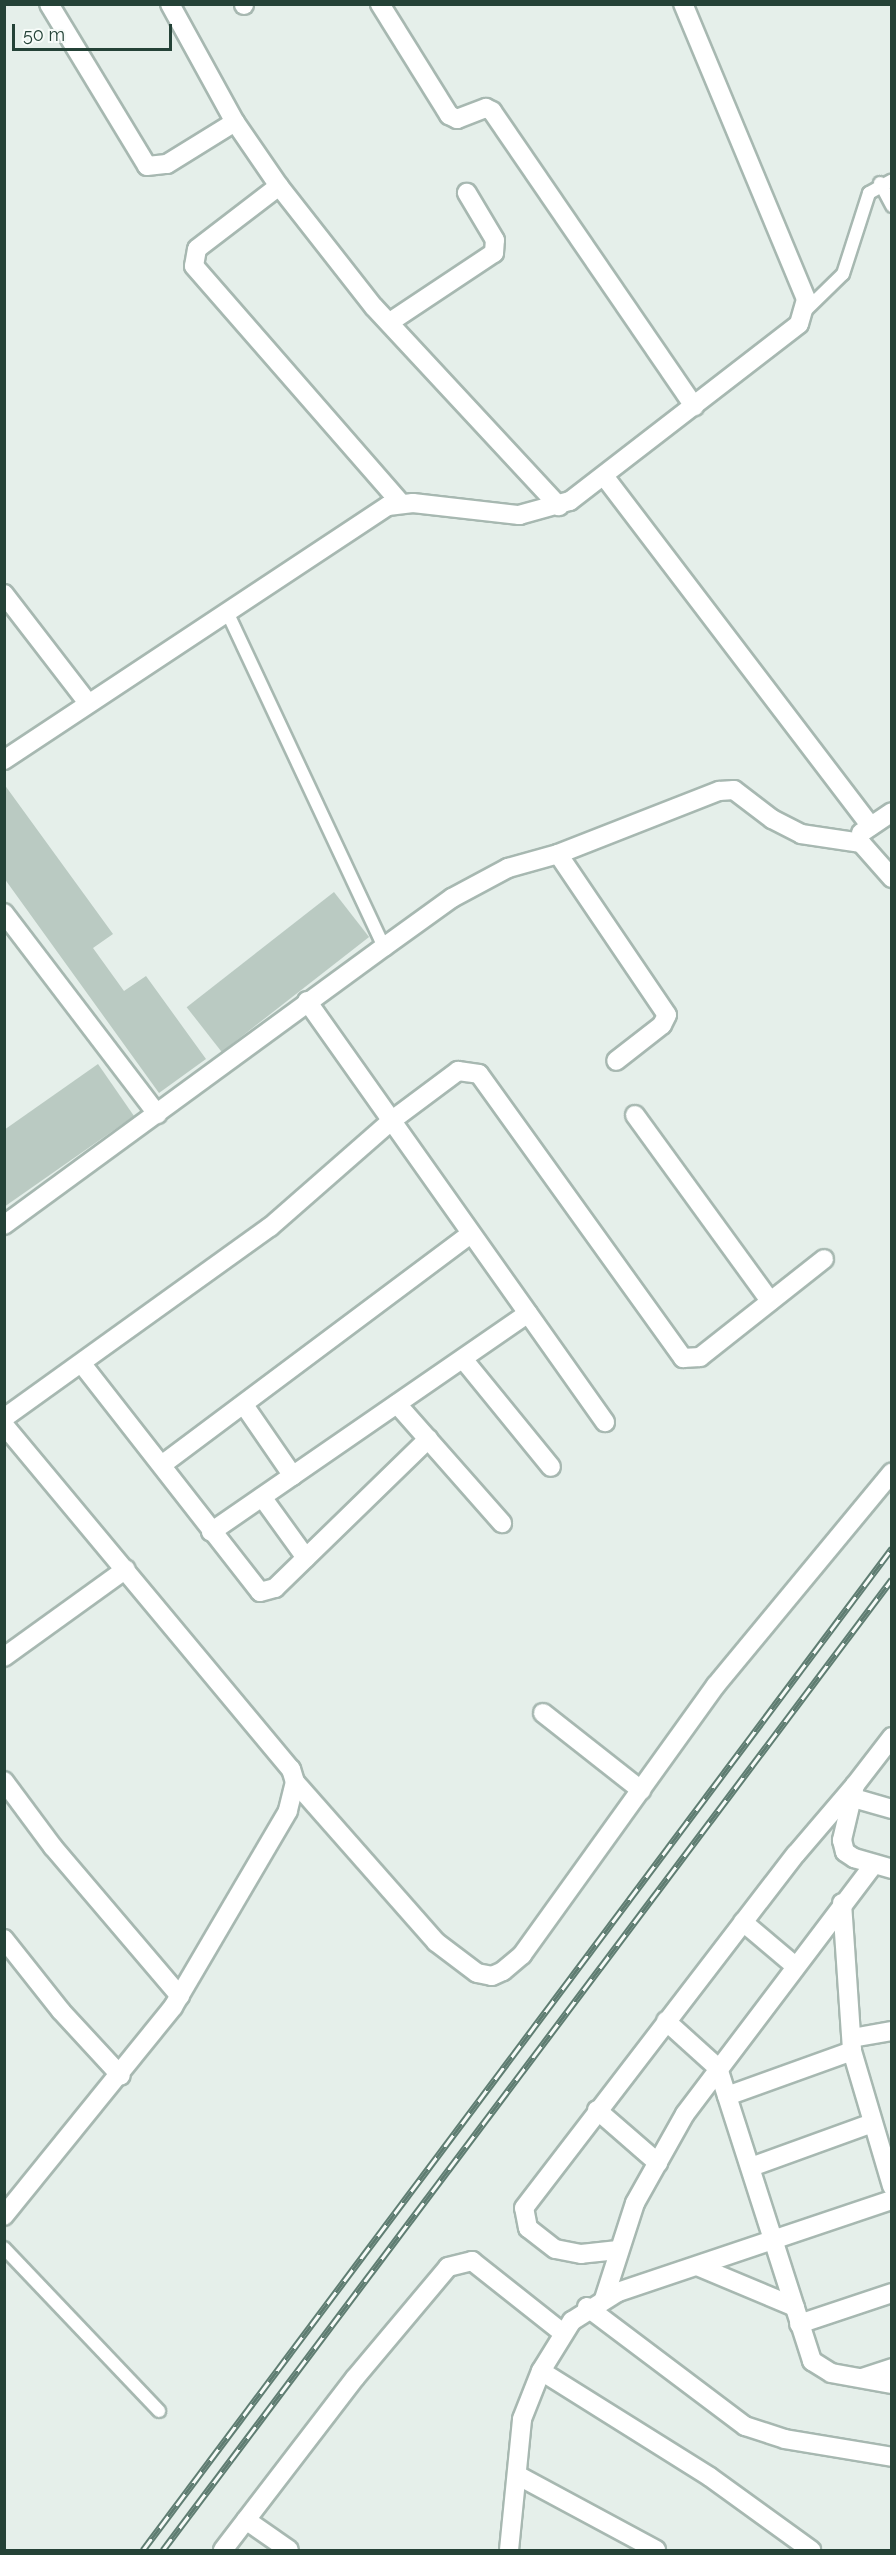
<!DOCTYPE html>
<style>
body{margin:0}
#map{position:relative;width:896px;height:2555px;overflow:hidden;background:#e5efea;font-family:Raleway,sans-serif}
div>[style]{position:absolute}
[style*='--x']{left:calc(var(--x)*1px);top:calc(var(--y)*1px);width:calc(var(--w)*1px);rotate:calc(var(--a)*1deg)}
.building>*{inset:0;background:#bacac2;transform-origin:0 0}
.roads{filter:drop-shadow(2px 0 #a7b8b1) drop-shadow(-2px 0 #a7b8b1) drop-shadow(0 2px #a7b8b1) drop-shadow(0 -2px #a7b8b1)}
.lane>*{height:12px;margin:-6px;padding:0 6px;transform-origin:6px;border-radius:6px;background:#fff}
.street>*{height:18px;margin:-9px;padding:0 9px;transform-origin:9px;border-radius:9px;background:#fff}
.secondary>*{height:18px;margin:-9px;padding:0 9px;transform-origin:9px;border-radius:9px;background:#fff}
.rail>*{height:7px;margin-top:-3.5px;transform-origin:0;background:repeating-linear-gradient(90deg,#f6fbf8 0 14px,#5f7d72 0 28px);box-sizing:border-box;border-block:2px solid #5f7d72}
span{translate:-50% -50%;white-space:nowrap;text-align:center;line-height:1.15;-webkit-text-stroke:6px #f6fbf8;paint-order:stroke}
.frame{position:absolute;inset:0;border:6px solid #244237;pointer-events:none}
.scale{position:absolute;left:12px;top:24px;width:160px;height:27px;box-sizing:border-box;border:3px solid #244237;border-top:0;padding-left:8px;font-size:18px;line-height:21px;white-space:nowrap;color:#244237;-webkit-text-stroke:4px #f6fbf8;paint-order:stroke}
</style>
<div id="map">
<div class="building">
<i style="clip-path:polygon(4px 784px,113px 934px,93px 948px,124px 991px,146px 976px,206px 1059px,159px 1093px,4px 878px)"></i>
<i style="left:334px;top:892px;width:57px;height:187px;rotate:52deg"></i>
<i style="clip-path:polygon(98px 1064px,134px 1116px,4px 1207px,4px 1130px)"></i>
</div>
<div class="roads">
<div class="lane">
<i style="--x:880;--y:183;--w:26;--a:62"></i>
<i style="--x:804;--y:312;--w:54;--a:-44.3"></i>
<i style="--x:843;--y:274;--w:85;--a:-72.2"></i>
<i style="--x:869;--y:193;--w:26;--a:-29"></i>
<i style="--x:228;--y:614;--w:368;--a:64.9"></i>
<i style="--x:4;--y:2248;--w:225;--a:46.4"></i>
</div>
<div class="street">
<i style="--x:49;--y:4;--w:189;--a:58.8"></i>
<i style="--x:147;--y:166;--w:20;--a:-6"></i>
<i style="--x:167;--y:164;--w:80;--a:-31.7"></i>
<i style="--x:170;--y:4;--w:135;--a:61.2"></i>
<i style="--x:235;--y:122;--w:78;--a:55.5"></i>
<i style="--x:279;--y:186;--w:154;--a:51.9"></i>
<i style="--x:374;--y:307;--w:272;--a:47.1"></i>
<i style="--x:380;--y:4;--w:131;--a:58.1"></i>
<i style="--x:449;--y:115;--w:9;--a:27"></i>
<i style="--x:457;--y:119;--w:31;--a:-21"></i>
<i style="--x:486;--y:108;--w:7;--a:27"></i>
<i style="--x:492;--y:111;--w:358;--a:55.6"></i>
<i style="--x:244;--y:5;--w:1;--a:-90"></i>
<i style="--x:279;--y:186;--w:103;--a:142.5"></i>
<i style="--x:197;--y:249;--w:17;--a:100"></i>
<i style="--x:194;--y:266;--w:315;--a:48.9"></i>
<i style="--x:390;--y:322;--w:125;--a:-33.6"></i>
<i style="--x:494;--y:253;--w:13;--a:-86"></i>
<i style="--x:495;--y:240;--w:55;--a:-120.8"></i>
<i style="--x:604;--y:476;--w:440;--a:52.7"></i>
<i style="--x:4;--y:594;--w:138;--a:52.4"></i>
<i style="--x:4;--y:760;--w:460;--a:-33.5"></i>
<i style="--x:388;--y:506;--w:25;--a:-7"></i>
<i style="--x:413;--y:503;--w:107;--a:6.5"></i>
<i style="--x:519;--y:515;--w:53;--a:-15.4"></i>
<i style="--x:570;--y:501;--w:289;--a:-37.7"></i>
<i style="--x:799;--y:324;--w:26;--a:-74"></i>
<i style="--x:806;--y:299;--w:320;--a:-112.6"></i>
<i style="--x:861;--y:833;--w:37;--a:-34"></i>
<i style="--x:558;--y:854;--w:194;--a:55.9"></i>
<i style="--x:667;--y:1015;--w:11;--a:117"></i>
<i style="--x:662;--y:1025;--w:58;--a:142"></i>
<i style="--x:4;--y:913;--w:253;--a:52.7"></i>
<i style="--x:307;--y:1001;--w:516;--a:54.71"></i>
<i style="--x:635;--y:1115;--w:230;--a:54"></i>
<i style="--x:463;--y:1359;--w:139;--a:50.8"></i>
<i style="--x:82;--y:1364;--w:289;--a:52"></i>
<i style="--x:260;--y:1592;--w:16;--a:-15"></i>
<i style="--x:275;--y:1588;--w:214;--a:-44.2"></i>
<i style="--x:397;--y:1404;--w:159;--a:48.6"></i>
<i style="--x:244;--y:1405;--w:86;--a:55.4"></i>
<i style="--x:4;--y:1418;--w:327;--a:-35.7"></i>
<i style="--x:270;--y:1227;--w:161;--a:-41.2"></i>
<i style="--x:391;--y:1121;--w:84;--a:-36.7"></i>
<i style="--x:458;--y:1071;--w:21;--a:8"></i>
<i style="--x:479;--y:1074;--w:350;--a:54.3"></i>
<i style="--x:683;--y:1358;--w:17;--a:-3"></i>
<i style="--x:700;--y:1357;--w:158;--a:-38.3"></i>
<i style="--x:163;--y:1464;--w:384;--a:-36.8"></i>
<i style="--x:262;--y:1497;--w:75;--a:54.2"></i>
<i style="--x:211;--y:1532;--w:385;--a:-34.6"></i>
<i style="--x:4;--y:1657;--w:150;--a:-35.8"></i>
<i style="--x:543;--y:1713;--w:125;--a:38.2"></i>
<i style="--x:892;--y:1737;--w:61;--a:127.6"></i>
<i style="--x:855;--y:1785;--w:57;--a:103.3"></i>
<i style="--x:842;--y:1840;--w:12;--a:76"></i>
<i style="--x:845;--y:1852;--w:11;--a:34"></i>
<i style="--x:854;--y:1858;--w:40;--a:16"></i>
<i style="--x:4;--y:1781;--w:82;--a:53.4"></i>
<i style="--x:53;--y:1847;--w:196;--a:49.6"></i>
<i style="--x:295;--y:1782;--w:213;--a:48.6"></i>
<i style="--x:436;--y:1942;--w:51;--a:37.1"></i>
<i style="--x:477;--y:1973;--w:15;--a:11"></i>
<i style="--x:492;--y:1976;--w:12;--a:-24"></i>
<i style="--x:503;--y:1971;--w:25;--a:-40"></i>
<i style="--x:522;--y:1955;--w:332;--a:-54.3"></i>
<i style="--x:716;--y:1685;--w:276;--a:-50.4"></i>
<i style="--x:850;--y:1797;--w:44;--a:15.9"></i>
<i style="--x:842;--y:1903;--w:148;--a:86.1"></i>
<i style="--x:852;--y:2051;--w:141;--a:73.5"></i>
<i style="--x:743;--y:1922;--w:68;--a:40.2"></i>
<i style="--x:4;--y:1939;--w:92;--a:51.6"></i>
<i style="--x:61;--y:2011;--w:88;--a:47.3"></i>
<i style="--x:666;--y:2021;--w:70;--a:42.1"></i>
<i style="--x:718;--y:2068;--w:308;--a:72.2"></i>
<i style="--x:812;--y:2361;--w:22;--a:32"></i>
<i style="--x:831;--y:2373;--w:62;--a:10.2"></i>
<i style="--x:852;--y:2038;--w:41;--a:-9.9"></i>
<i style="--x:727;--y:2096;--w:133;--a:-19.8"></i>
<i style="--x:597;--y:2110;--w:81;--a:41"></i>
<i style="--x:751;--y:2167;--w:127;--a:-19.9"></i>
<i style="--x:618;--y:2250;--w:37;--a:174"></i>
<i style="--x:581;--y:2254;--w:26;--a:-169"></i>
<i style="--x:555;--y:2249;--w:34;--a:-142"></i>
<i style="--x:528;--y:2228;--w:20;--a:-101"></i>
<i style="--x:524;--y:2208;--w:446;--a:-52.5"></i>
<i style="--x:796;--y:1854;--w:91;--a:-49.5"></i>
<i style="--x:697;--y:2266;--w:106;--a:22.7"></i>
<i style="--x:604;--y:2299;--w:101;--a:-72.1"></i>
<i style="--x:635;--y:2203;--w:102;--a:-60.7"></i>
<i style="--x:685;--y:2114;--w:313;--a:-52.9"></i>
<i style="--x:587;--y:2307;--w:198;--a:37"></i>
<i style="--x:745;--y:2426;--w:42;--a:18"></i>
<i style="--x:785;--y:2439;--w:109;--a:9.5"></i>
<i style="--x:799;--y:2324;--w:98;--a:-18.4"></i>
<i style="--x:541;--y:2371;--w:199;--a:32.1"></i>
<i style="--x:710;--y:2477;--w:125;--a:35.9"></i>
<i style="--x:862;--y:2378;--w:32;--a:-18"></i>
<i style="--x:517;--y:2475;--w:158;--a:28.3"></i>
<i style="--x:246;--y:2520;--w:52;--a:34.9"></i>
<i style="--x:223;--y:2550;--w:217;--a:-52.5"></i>
<i style="--x:355;--y:2378;--w:145;--a:-50"></i>
<i style="--x:448;--y:2267;--w:25;--a:-14"></i>
<i style="--x:472;--y:2261;--w:116;--a:38.4"></i>
<i style="--x:509;--y:2550;--w:132;--a:-84.3"></i>
<i style="--x:522;--y:2419;--w:52;--a:-68.4"></i>
<i style="--x:541;--y:2371;--w:59;--a:-58.2"></i>
<i style="--x:572;--y:2321;--w:54;--a:-32.2"></i>
<i style="--x:618;--y:2292;--w:289;--a:-18.6"></i>
</div>
<div class="secondary">
<i style="--x:4;--y:1225;--w:471;--a:-36.2"></i>
<i style="--x:384;--y:947;--w:84;--a:-35.8"></i>
<i style="--x:452;--y:898;--w:64;--a:-28.2"></i>
<i style="--x:508;--y:868;--w:52;--a:-15.6"></i>
<i style="--x:558;--y:854;--w:173;--a:-21.4"></i>
<i style="--x:719;--y:791;--w:15;--a:-4"></i>
<i style="--x:734;--y:790;--w:48;--a:37.3"></i>
<i style="--x:772;--y:819;--w:33;--a:27"></i>
<i style="--x:801;--y:834;--w:61;--a:8.5"></i>
<i style="--x:861;--y:843;--w:47;--a:48.5"></i>
<i style="--x:4;--y:1425;--w:448;--a:50.2"></i>
<i style="--x:291;--y:1769;--w:14;--a:73"></i>
<i style="--x:295;--y:1782;--w:30;--a:104"></i>
<i style="--x:288;--y:1811;--w:227;--a:120.4"></i>
<i style="--x:173;--y:2007;--w:269;--a:129"></i>
</div>
</div>
<div class="rail">
<i style="--x:143;--y:2550;--w:1251;--a:-53.22"></i>
<i style="--x:163;--y:2550;--w:1214;--a:-53.1"></i>
</div>
<div class="frame"></div>
<div class="scale">50 m</div>
</div>
